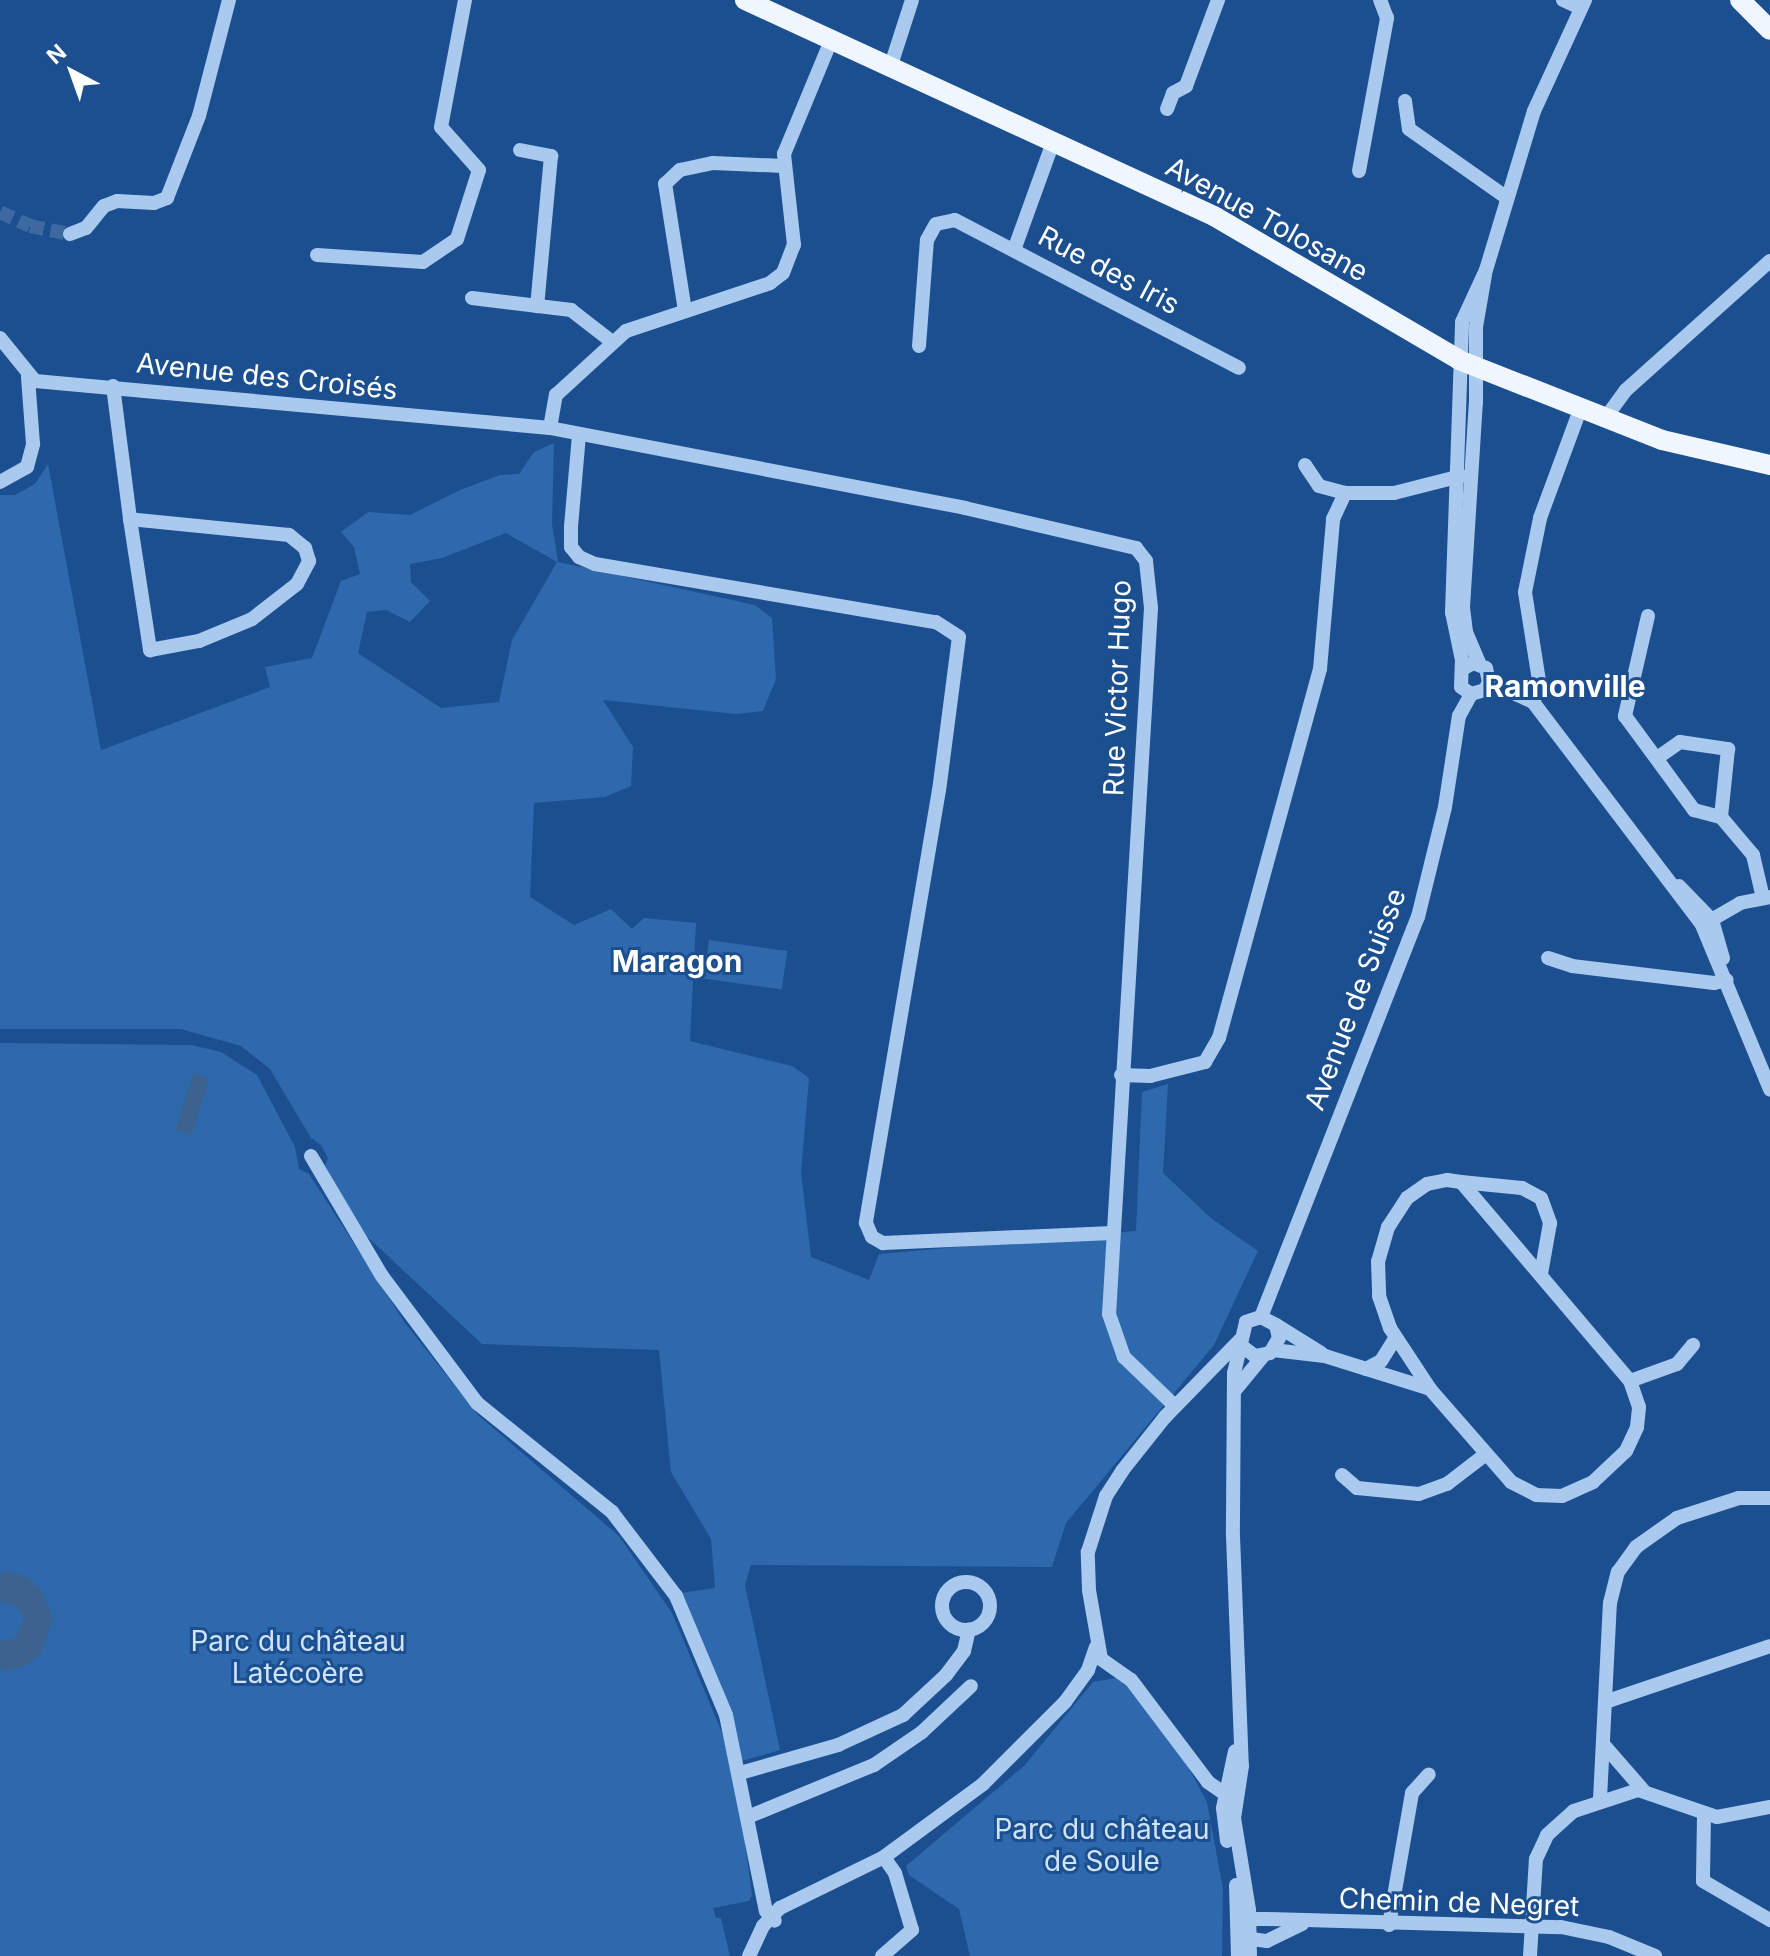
<!DOCTYPE html>
<meta charset="utf-8">
<style>
body{margin:0}
#map{position:relative;width:1770px;height:1956px;overflow:hidden;background:#1b4f8f;font-family:Inter,sans-serif}
div>[style]{position:absolute}
[style*='--x']{left:calc(var(--x)*1px);top:calc(var(--y)*1px);width:calc(var(--w)*1px);rotate:calc(var(--a)*1deg)}
.green>*{inset:0;background:#2e69ad;transform-origin:0 0}
.water>*{inset:0;background:#3c6290;transform-origin:0 0}
.minor-tunnel>*{height:14px;margin-top:-7px;transform-origin:0;background:repeating-linear-gradient(90deg,#3d69a0 0 14px,transparent 0 21px)}
.minor>*{height:14px;margin:-7px;padding:0 7px;transform-origin:7px;border-radius:7px;background:#a9c9ee}
.minor>.ring{margin:-7px;padding:0;box-sizing:content-box;background:none;border:14px solid #a9c9ee;border-radius:50%}
.major>*{height:20px;margin:-10px;padding:0 10px;transform-origin:10px;border-radius:10px;background:#f0f6ff}
span{translate:-50% -50%;white-space:nowrap;text-align:center;line-height:1.15;-webkit-text-stroke:6px #1b4f8f;paint-order:stroke}
.street-label{font-size:28px;color:#fff}
.park-label{font-size:28px;color:#cfe3fa}
.neighbourhood-label{font-size:30px;color:#fff;font-weight:700}
.north{position:absolute;left:32px;top:32px;width:80px;height:80px;-webkit-text-stroke:6px #1b4f8f;paint-order:stroke;rotate:319deg;font-size:22px;font-weight:700;line-height:32px;text-align:center;color:#fff}
.north::after{content:'';display:block;margin:auto;width:28px;height:36px;background:#fff;clip-path:polygon(50% 0,100% 100%,50% 72%,0 100%)}
</style>
<div id="map">
<div class="green">
<i style="clip-path:polygon(evenodd,554px 443px,552px 524px,558px 562px,755px 605px,772px 618px,776px 679px,763px 711px,736px 714px,603px 700px,633px 747px,631px 786px,605px 797px,534px 803px,530px 897px,574px 925px,611px 909px,632px 929px,644px 918px,696px 923px,690px 1041px,792px 1066px,809px 1078px,801px 1172px,811px 1257px,869px 1280px,879px 1254px,1136px 1231px,1142px 1092px,1168px 1084px,1163px 1173px,1212px 1219px,1258px 1251px,1214px 1345px,1066px 1523px,1052px 1567px,751px 1565px,745px 1585px,780px 1750px,742px 1761px,722px 1687px,681px 1593px,715px 1588px,711px 1539px,671px 1472px,659px 1350px,482px 1344px,360px 1230px,325px 1165px,328px 1158px,321px 1145px,311px 1138px,270px 1069px,241px 1046px,181px 1029px,0 1029px,0 495px,15px 495px,35px 484px,48px 464px,101px 750px,270px 687px,265px 667px,312px 658px,341px 581px,360px 574px,354px 547px,341px 532px,368px 512px,410px 515px,460px 490px,500px 475px,519px 474px,534px 452px,554px 443px,506px 533px,557px 562px,512px 640px,499px 702px,441px 708px,358px 653px,367px 612px,386px 610px,410px 622px,430px 601px,411px 582px,410px 564px,442px 558px,506px 533px)"></i>
<i style="left:709px;top:940px;width:79px;height:39px;rotate:8deg"></i>
<i style="clip-path:polygon(0 1043px,191px 1045px,221px 1052px,257px 1075px,295px 1147px,299px 1169px,309px 1174px,405px 1323px,478px 1415px,619px 1536px,672px 1613px,723px 1735px,742px 1820px,752px 1895px,749px 1901px,713px 1908px,716px 1918px,721px 1918px,730px 1956px,0 1956px)"></i>
<i style="clip-path:polygon(1122px 1677px,1186px 1763px,1207px 1802px,1223px 1889px,1222px 1956px,970px 1956px,959px 1909px,909px 1875px,906px 1866px,1024px 1766px,1093px 1682px)"></i>
</div>
<div class="water">
<i style="left:193px;top:1073px;width:17px;height:60px;rotate:17deg"></i>
<i style="clip-path:polygon(4px 1571px,25px 1576px,40px 1588px,53px 1618px,41px 1654px,25px 1666px,5px 1671px,0 1671px,0 1641px,15px 1638px,24px 1618px,16px 1606px,0 1602px,0 1572px)"></i>
</div>
<div class="minor-tunnel">
<i style="--x:0;--y:212;--w:33;--a:25"></i>
<i style="--x:30;--y:226;--w:41;--a:11.3"></i>
</div>
<div class="minor">
<i style="--x:1563;--y:0;--w:19;--a:25"></i>
<i style="--x:891;--y:65;--w:68;--a:-72.1"></i>
<i style="--x:1405;--y:101;--w:28;--a:82"></i>
<i style="--x:1409;--y:129;--w:120;--a:35.1"></i>
<i style="--x:1167;--y:109;--w:17;--a:-69"></i>
<i style="--x:1173;--y:93;--w:15;--a:-28"></i>
<i style="--x:1186;--y:86;--w:92;--a:-69.6"></i>
<i style="--x:520;--y:150;--w:32;--a:11"></i>
<i style="--x:551;--y:156;--w:151;--a:95.3"></i>
<i style="--x:1359;--y:171;--w:156;--a:-79.6"></i>
<i style="--x:1387;--y:18;--w:19;--a:-111"></i>
<i style="--x:70;--y:234;--w:17;--a:-21"></i>
<i style="--x:86;--y:228;--w:28;--a:-51"></i>
<i style="--x:104;--y:206;--w:14;--a:-21"></i>
<i style="--x:117;--y:201;--w:37;--a:3"></i>
<i style="--x:154;--y:203;--w:14;--a:-21"></i>
<i style="--x:167;--y:198;--w:88;--a:-68.7"></i>
<i style="--x:199;--y:116;--w:120;--a:-75.5"></i>
<i style="--x:1014;--y:250;--w:115;--a:-70.1"></i>
<i style="--x:317;--y:255;--w:106;--a:3.8"></i>
<i style="--x:423;--y:262;--w:41;--a:-34.1"></i>
<i style="--x:457;--y:239;--w:72;--a:-72.3"></i>
<i style="--x:479;--y:170;--w:57;--a:-131.5"></i>
<i style="--x:441;--y:127;--w:129;--a:-79.3"></i>
<i style="--x:472;--y:298;--w:100;--a:6.9"></i>
<i style="--x:571;--y:310;--w:51;--a:37.8"></i>
<i style="--x:685;--y:311;--w:129;--a:-98.9"></i>
<i style="--x:665;--y:184;--w:21;--a:-43"></i>
<i style="--x:680;--y:170;--w:34;--a:-12"></i>
<i style="--x:713;--y:163;--w:71;--a:2.4"></i>
<i style="--x:0;--y:338;--w:55;--a:50.9"></i>
<i style="--x:35;--y:381;--w:517;--a:5.21"></i>
<i style="--x:550;--y:428;--w:423;--a:10.9"></i>
<i style="--x:965;--y:508;--w:176;--a:13.2"></i>
<i style="--x:1136;--y:548;--w:16;--a:52"></i>
<i style="--x:1146;--y:561;--w:47;--a:83.9"></i>
<i style="--x:1151;--y:608;--w:707;--a:93.4"></i>
<i style="--x:1109;--y:1314;--w:46;--a:70.8"></i>
<i style="--x:1124;--y:1357;--w:71;--a:43.9"></i>
<i style="--x:919;--y:346;--w:106;--a:-85.7"></i>
<i style="--x:927;--y:240;--w:18;--a:-61"></i>
<i style="--x:936;--y:224;--w:19;--a:-12"></i>
<i style="--x:955;--y:220;--w:320;--a:27.5"></i>
<i style="--x:113;--y:386;--w:134;--a:82.7"></i>
<i style="--x:130;--y:519;--w:133;--a:81.3"></i>
<i style="--x:150;--y:650;--w:50;--a:-10.4"></i>
<i style="--x:199;--y:641;--w:57;--a:-22.5"></i>
<i style="--x:252;--y:619;--w:57;--a:-37.9"></i>
<i style="--x:297;--y:584;--w:26;--a:-62"></i>
<i style="--x:309;--y:561;--w:14;--a:-107"></i>
<i style="--x:305;--y:548;--w:21;--a:-141"></i>
<i style="--x:289;--y:535;--w:160;--a:-174.3"></i>
<i style="--x:1604;--y:420;--w:37;--a:-54"></i>
<i style="--x:1626;--y:390;--w:193;--a:-41.9"></i>
<i style="--x:550;--y:428;--w:34;--a:-80"></i>
<i style="--x:556;--y:395;--w:95;--a:-42.4"></i>
<i style="--x:626;--y:331;--w:152;--a:-18.4"></i>
<i style="--x:770;--y:283;--w:16;--a:-38"></i>
<i style="--x:783;--y:273;--w:30;--a:-69"></i>
<i style="--x:794;--y:245;--w:92;--a:-96.3"></i>
<i style="--x:784;--y:154;--w:126;--a:-67.5"></i>
<i style="--x:579;--y:435;--w:92;--a:95"></i>
<i style="--x:571;--y:527;--w:20;--a:90"></i>
<i style="--x:571;--y:547;--w:13;--a:51"></i>
<i style="--x:579;--y:557;--w:17;--a:24"></i>
<i style="--x:595;--y:564;--w:346;--a:9.7"></i>
<i style="--x:936;--y:622;--w:27;--a:33"></i>
<i style="--x:959;--y:637;--w:154;--a:97.4"></i>
<i style="--x:939;--y:790;--w:439;--a:99.6"></i>
<i style="--x:866;--y:1223;--w:15;--a:67"></i>
<i style="--x:872;--y:1237;--w:13;--a:29"></i>
<i style="--x:883;--y:1243;--w:229;--a:-2.5"></i>
<i style="--x:1305;--y:465;--w:25;--a:56"></i>
<i style="--x:1319;--y:486;--w:27;--a:15"></i>
<i style="--x:1345;--y:493;--w:49;--a:0"></i>
<i style="--x:1394;--y:493;--w:69;--a:-14.2"></i>
<i style="--x:0;--y:482;--w:31;--a:-29"></i>
<i style="--x:27;--y:467;--w:24;--a:-75"></i>
<i style="--x:33;--y:444;--w:67;--a:-94.3"></i>
<i style="--x:1648;--y:616;--w:103;--a:103"></i>
<i style="--x:1625;--y:716;--w:117;--a:53.7"></i>
<i style="--x:1694;--y:810;--w:28;--a:15"></i>
<i style="--x:1480;--y:665;--w:36;--a:-113"></i>
<i style="--x:1466;--y:632;--w:25;--a:-97"></i>
<i style="--x:1463;--y:607;--w:204;--a:-86.4"></i>
<i style="--x:1476;--y:403;--w:76;--a:-90"></i>
<i style="--x:1476;--y:327;--w:53;--a:-80.2"></i>
<i style="--x:1462;--y:669;--w:13;--a:-27"></i>
<i style="--x:1474;--y:663;--w:13;--a:23"></i>
<i style="--x:1486;--y:668;--w:14;--a:78"></i>
<i style="--x:1489;--y:682;--w:9;--a:117"></i>
<i style="--x:1485;--y:690;--w:15;--a:164"></i>
<i style="--x:1471;--y:694;--w:12;--a:-145"></i>
<i style="--x:1461;--y:687;--w:27;--a:-88"></i>
<i style="--x:1462;--y:660;--w:49;--a:-101.8"></i>
<i style="--x:1452;--y:612;--w:290;--a:-88"></i>
<i style="--x:1462;--y:322;--w:57;--a:-65.2"></i>
<i style="--x:1486;--y:270;--w:166;--a:-73.2"></i>
<i style="--x:1534;--y:111;--w:122;--a:-65.3"></i>
<i style="--x:1489;--y:682;--w:48;--a:24.4"></i>
<i style="--x:1533;--y:702;--w:280;--a:52.8"></i>
<i style="--x:1702;--y:925;--w:178;--a:67.5"></i>
<i style="--x:1533;--y:702;--w:17;--a:-65"></i>
<i style="--x:1540;--y:687;--w:96;--a:-99"></i>
<i style="--x:1525;--y:592;--w:76;--a:-78.5"></i>
<i style="--x:1540;--y:518;--w:115;--a:-69.7"></i>
<i style="--x:1657;--y:758;--w:28;--a:-35"></i>
<i style="--x:1680;--y:742;--w:49;--a:8.3"></i>
<i style="--x:1728;--y:749;--w:68;--a:95.9"></i>
<i style="--x:1721;--y:817;--w:50;--a:49.9"></i>
<i style="--x:1753;--y:855;--w:44;--a:76.9"></i>
<i style="--x:1679;--y:886;--w:47;--a:45.9"></i>
<i style="--x:1712;--y:920;--w:40;--a:74"></i>
<i style="--x:1706;--y:923;--w:39;--a:-30"></i>
<i style="--x:1740;--y:903;--w:31;--a:-11"></i>
<i style="--x:1548;--y:958;--w:25;--a:18"></i>
<i style="--x:1572;--y:966;--w:143;--a:6.8"></i>
<i style="--x:1714;--y:983;--w:13;--a:-13"></i>
<i style="--x:1121;--y:1075;--w:29;--a:2"></i>
<i style="--x:1150;--y:1076;--w:57;--a:-14.3"></i>
<i style="--x:1205;--y:1062;--w:28;--a:-60"></i>
<i style="--x:1219;--y:1038;--w:383;--a:-74.7"></i>
<i style="--x:1320;--y:669;--w:151;--a:-85"></i>
<i style="--x:1333;--y:519;--w:29;--a:-65"></i>
<i style="--x:311;--y:1156;--w:139;--a:59.4"></i>
<i style="--x:382;--y:1276;--w:159;--a:53.2"></i>
<i style="--x:477;--y:1403;--w:174;--a:38.9"></i>
<i style="--x:612;--y:1512;--w:106;--a:52.7"></i>
<i style="--x:676;--y:1596;--w:129;--a:67.2"></i>
<i style="--x:726;--y:1715;--w:200;--a:78.5"></i>
<i style="--x:766;--y:1911;--w:13;--a:48"></i>
<i style="--x:1461;--y:1182;--w:61;--a:5.6"></i>
<i style="--x:1522;--y:1188;--w:21;--a:28"></i>
<i style="--x:1541;--y:1198;--w:27;--a:70"></i>
<i style="--x:1550;--y:1223;--w:52;--a:100"></i>
<i style="--x:1261;--y:1317;--w:430;--a:-68.6"></i>
<i style="--x:1418;--y:917;--w:113;--a:-76.2"></i>
<i style="--x:1445;--y:807;--w:92;--a:-81.3"></i>
<i style="--x:1459;--y:716;--w:25;--a:-61"></i>
<i style="--x:1276;--y:1325;--w:53;--a:31.9"></i>
<i style="--x:1243;--y:1347;--w:15;--a:37"></i>
<i style="--x:1255;--y:1356;--w:15;--a:-11"></i>
<i style="--x:1270;--y:1353;--w:17;--a:-59"></i>
<i style="--x:1279;--y:1338;--w:13;--a:-103"></i>
<i style="--x:1276;--y:1325;--w:17;--a:-152"></i>
<i style="--x:1261;--y:1317;--w:16;--a:162"></i>
<i style="--x:1246;--y:1322;--w:52;--a:103.2"></i>
<i style="--x:1234;--y:1373;--w:163;--a:90.4"></i>
<i style="--x:1233;--y:1536;--w:230;--a:87.8"></i>
<i style="--x:1242;--y:1766;--w:53;--a:98.7"></i>
<i style="--x:1234;--y:1818;--w:93;--a:80.7"></i>
<i style="--x:1249;--y:1910;--w:46;--a:88.8"></i>
<i style="--x:1273;--y:1350;--w:52;--a:6.6"></i>
<i style="--x:1325;--y:1356;--w:110;--a:17.4"></i>
<i style="--x:1430;--y:1389;--w:123;--a:48.9"></i>
<i style="--x:1511;--y:1482;--w:28;--a:27"></i>
<i style="--x:1536;--y:1495;--w:26;--a:2"></i>
<i style="--x:1562;--y:1496;--w:34;--a:-24"></i>
<i style="--x:1593;--y:1482;--w:45;--a:-43.2"></i>
<i style="--x:1626;--y:1451;--w:26;--a:-65"></i>
<i style="--x:1637;--y:1427;--w:20;--a:-84"></i>
<i style="--x:1639;--y:1407;--w:28;--a:-109"></i>
<i style="--x:1630;--y:1381;--w:261;--a:-130.3"></i>
<i style="--x:1461;--y:1182;--w:14;--a:-172"></i>
<i style="--x:1447;--y:1180;--w:20;--a:169"></i>
<i style="--x:1427;--y:1184;--w:24;--a:145"></i>
<i style="--x:1407;--y:1198;--w:35;--a:123"></i>
<i style="--x:1388;--y:1227;--w:35;--a:106"></i>
<i style="--x:1378;--y:1261;--w:35;--a:88"></i>
<i style="--x:1379;--y:1296;--w:34;--a:71"></i>
<i style="--x:1390;--y:1328;--w:73;--a:56.7"></i>
<i style="--x:1366;--y:1369;--w:17;--a:-28"></i>
<i style="--x:1381;--y:1361;--w:26;--a:-58"></i>
<i style="--x:1630;--y:1381;--w:50;--a:-19.9"></i>
<i style="--x:1677;--y:1364;--w:25;--a:-50"></i>
<i style="--x:1236;--y:1389;--w:43;--a:-50.7"></i>
<i style="--x:1342;--y:1475;--w:20;--a:41"></i>
<i style="--x:1357;--y:1488;--w:62;--a:5.5"></i>
<i style="--x:1419;--y:1494;--w:30;--a:-20"></i>
<i style="--x:1447;--y:1484;--w:49;--a:-37.6"></i>
<i class="ring" style="left:942px;top:1582px;width:34px;height:34px"></i>
<i style="--x:1605;--y:1702;--w:174;--a:-18.7"></i>
<i style="--x:1603;--y:1744;--w:61;--a:49"></i>
<i style="--x:740;--y:1773;--w:102;--a:-15.9"></i>
<i style="--x:838;--y:1745;--w:72;--a:-24.8"></i>
<i style="--x:903;--y:1715;--w:59;--a:-42.9"></i>
<i style="--x:946;--y:1675;--w:30;--a:-53"></i>
<i style="--x:964;--y:1651;--w:22;--a:-77"></i>
<i style="--x:1225;--y:1794;--w:21;--a:-145"></i>
<i style="--x:1208;--y:1782;--w:128;--a:-127"></i>
<i style="--x:1131;--y:1680;--w:37;--a:-145"></i>
<i style="--x:1101;--y:1659;--w:70;--a:-99.9"></i>
<i style="--x:1089;--y:1590;--w:38;--a:-92"></i>
<i style="--x:1088;--y:1552;--w:59;--a:-72.2"></i>
<i style="--x:1106;--y:1496;--w:30;--a:-57"></i>
<i style="--x:1122;--y:1471;--w:69;--a:-51.5"></i>
<i style="--x:1165;--y:1417;--w:107;--a:-45.8"></i>
<i style="--x:1600;--y:1799;--w:196;--a:-87.1"></i>
<i style="--x:1610;--y:1603;--w:32;--a:-76"></i>
<i style="--x:1618;--y:1572;--w:31;--a:-54"></i>
<i style="--x:1636;--y:1547;--w:50;--a:-35.3"></i>
<i style="--x:1677;--y:1518;--w:65;--a:-17.9"></i>
<i style="--x:1739;--y:1498;--w:31;--a:0"></i>
<i style="--x:1704;--y:1815;--w:66;--a:90.9"></i>
<i style="--x:1703;--y:1881;--w:78;--a:30.2"></i>
<i style="--x:750;--y:1816;--w:134;--a:-22.4"></i>
<i style="--x:874;--y:1765;--w:58;--a:-34.5"></i>
<i style="--x:922;--y:1732;--w:67;--a:-43.2"></i>
<i style="--x:1227;--y:1841;--w:33;--a:-97"></i>
<i style="--x:1223;--y:1808;--w:58;--a:-78.1"></i>
<i style="--x:1236;--y:1885;--w:71;--a:88.4"></i>
<i style="--x:1389;--y:1925;--w:134;--a:-80.1"></i>
<i style="--x:1412;--y:1793;--w:25;--a:-48"></i>
<i style="--x:1238;--y:1932;--w:17;--a:-50"></i>
<i style="--x:1249;--y:1919;--w:17;--a:0"></i>
<i style="--x:1266;--y:1919;--w:295;--a:1.6"></i>
<i style="--x:1561;--y:1927;--w:49;--a:11.8"></i>
<i style="--x:1609;--y:1937;--w:50;--a:22.4"></i>
<i style="--x:1245;--y:1938;--w:22;--a:8"></i>
<i style="--x:1267;--y:1941;--w:39;--a:-26"></i>
<i style="--x:749;--y:1956;--w:33;--a:-65"></i>
<i style="--x:763;--y:1926;--w:25;--a:-47"></i>
<i style="--x:780;--y:1908;--w:116;--a:-26.1"></i>
<i style="--x:884;--y:1857;--w:123;--a:-36.4"></i>
<i style="--x:983;--y:1784;--w:116;--a:-45"></i>
<i style="--x:1065;--y:1702;--w:39;--a:-54"></i>
<i style="--x:1088;--y:1670;--w:24;--a:-71"></i>
<i style="--x:882;--y:1956;--w:40;--a:-41"></i>
<i style="--x:912;--y:1930;--w:59;--a:-106.6"></i>
<i style="--x:895;--y:1873;--w:19;--a:-125"></i>
<i style="--x:1530;--y:1956;--w:97;--a:-86.5"></i>
<i style="--x:1536;--y:1859;--w:26;--a:-65"></i>
<i style="--x:1547;--y:1835;--w:36;--a:-42"></i>
<i style="--x:1574;--y:1811;--w:67;--a:-18.2"></i>
<i style="--x:1638;--y:1790;--w:83;--a:18.9"></i>
<i style="--x:1717;--y:1817;--w:54;--a:-10.7"></i>
</div>
<div class="major">
<i style="--x:745;--y:0;--w:516;--a:24.73"></i>
<i style="--x:1214;--y:216;--w:284;--a:30.4"></i>
<i style="--x:1459;--y:360;--w:218;--a:21.5"></i>
<i style="--x:1662;--y:440;--w:111;--a:13"></i>
<i style="--x:1740;--y:0;--w:42;--a:45"></i>
</div>
<div class="street-label">
<span style="left:1267px;top:219px;rotate:29deg">Avenue Tolosane</span>
<span style="left:1109px;top:270px;rotate:28deg">Rue des Iris</span>
<span style="left:267px;top:376px;rotate:6deg">Avenue des Croisés</span>
<span style="left:1117px;top:688px;rotate:-88deg">Rue Victor Hugo</span>
<span style="left:1355px;top:999px;rotate:-69deg">Avenue de Suisse</span>
<span style="left:1459px;top:1902px;rotate:2deg">Chemin de Negret</span>
</div>
<div class="park-label">
<span style="left:298px;top:1657px">Parc du château<br>Latécoère</span>
<span style="left:1102px;top:1845px">Parc du château<br>de Soule</span>
</div>
<div class="neighbourhood-label">
<span style="left:1565px;top:686px">Ramonville</span>
<span style="left:677px;top:961px">Maragon</span>
</div>
<div class="north">N</div>
</div>
